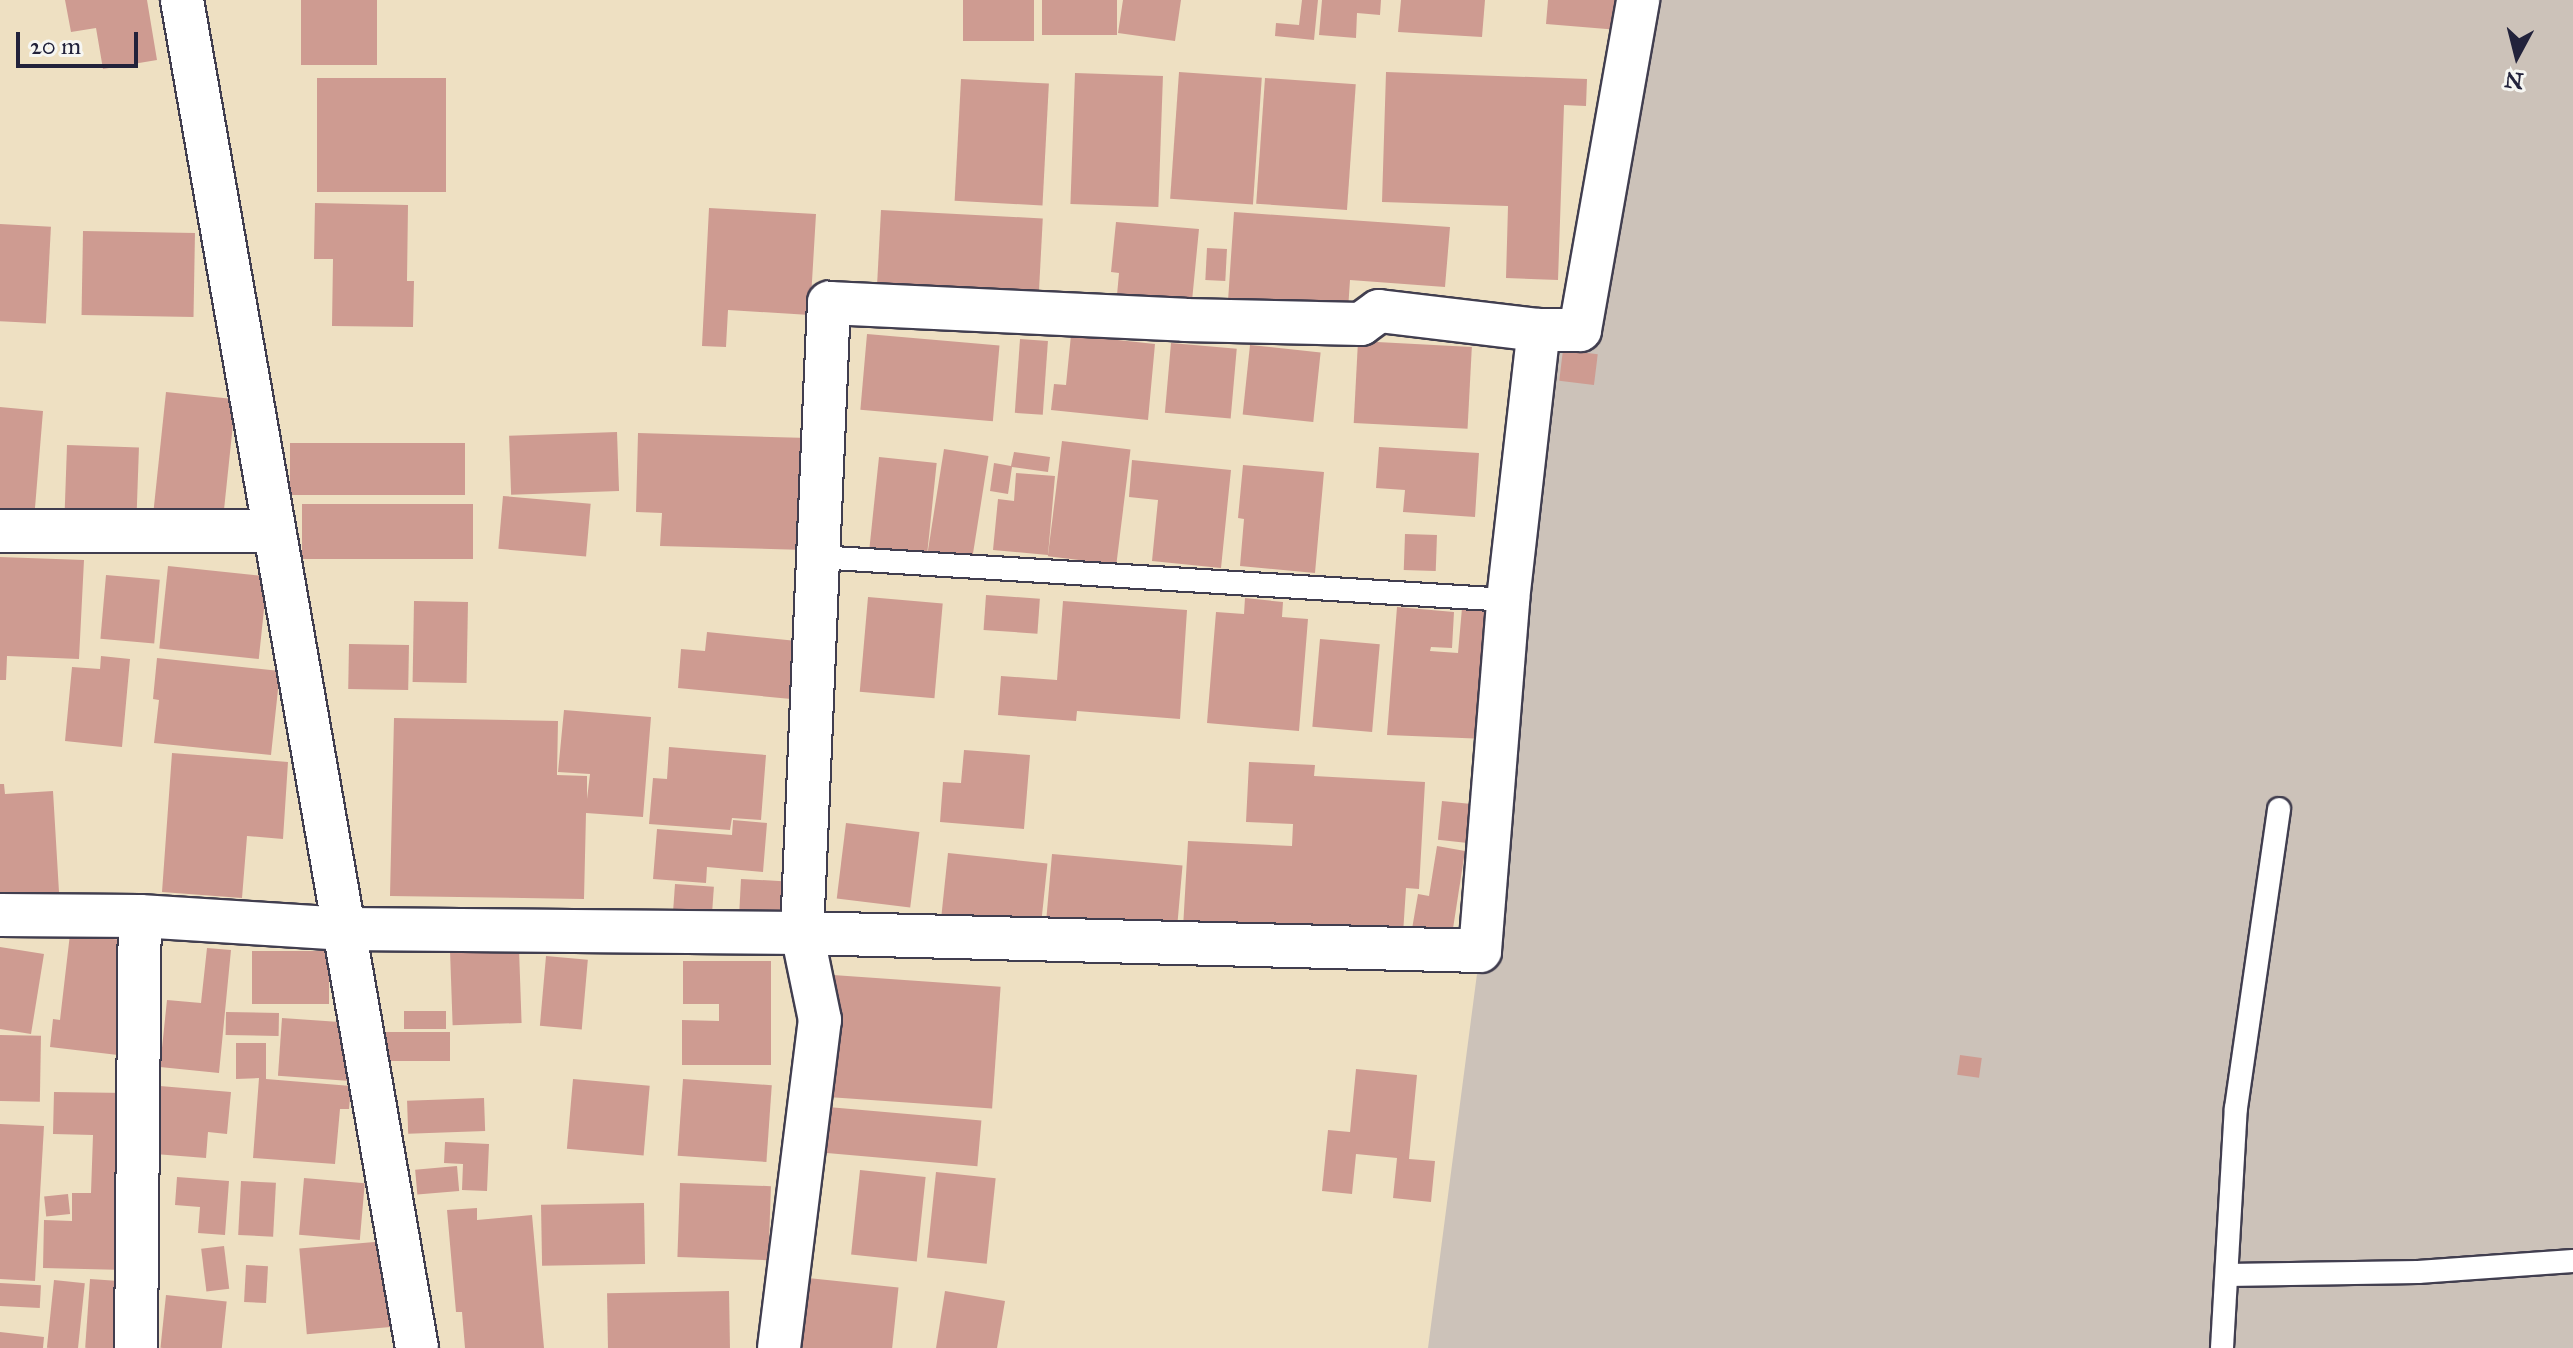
<!DOCTYPE html>
<style>
body{margin:0}
#map{position:relative;width:2573px;height:1348px;overflow:hidden;background:#eee0c2;font-family:"IM FELL Great Primer",serif}
div>[style]{position:absolute}
[style*='--x']{left:calc(var(--x)*1px);top:calc(var(--y)*1px);width:calc(var(--w)*1px);rotate:calc(var(--a)*1deg)}
.industrial>*{inset:0;background:#ccc2b9}
.building>*{inset:0;background:#ce9b91;transform-origin:0 0}
.roads{filter:drop-shadow(2px 0 #413e4f) drop-shadow(-2px 0 #413e4f) drop-shadow(0 2px #413e4f) drop-shadow(0 -2px #413e4f)}
.service>*{height:22px;margin:-11px;padding:0 11px;transform-origin:11px;border-radius:11px;background:#fff}
.minor>*{height:42px;margin:-21px;padding:0 21px;transform-origin:21px;border-radius:21px;background:#fff}
span{translate:-50% -50%;white-space:nowrap;text-align:center;line-height:1.15;-webkit-text-stroke:8px #f6f6f2;paint-order:stroke}
.north{position:absolute;left:2477px;top:16px;width:80px;height:80px;-webkit-text-stroke:6px #f6f6f2;paint-order:stroke;rotate:187deg;font-size:22px;font-weight:700;line-height:32px;text-align:center;color:#22223b}
.north::after{content:'';display:block;margin:auto;width:28px;height:36px;background:#22223b;clip-path:polygon(50% 0,100% 100%,50% 72%,0 100%)}
.scale{position:absolute;left:16px;top:32px;width:122px;height:36px;box-sizing:border-box;border:4px solid #22223b;border-top:0;padding-left:10px;font-size:24px;line-height:28px;white-space:nowrap;color:#22223b;-webkit-text-stroke:6px #f6f6f2;paint-order:stroke}
</style>
<div id="map">
<div class="industrial">
<i style="clip-path:polygon(1638px 0,2573px 0,2573px 1348px,1428px 1348px,1480px 951px,1539px 330px,1579px 330px)"></i>
</div>
<div class="building">
<i style="clip-path:polygon(65px 0,147px 0,157px 60px,103px 69px,96px 28px,71px 32px)"></i>
<i style="left:301px;top:0;width:76px;height:65px"></i>
<i style="left:963px;top:0;width:71px;height:41px"></i>
<i style="left:1042px;top:0;width:75px;height:35px"></i>
<i style="clip-path:polygon(1123px 0,1181px 0,1175px 41px,1118px 33px)"></i>
<i style="clip-path:polygon(1302px 0,1318px 0,1314px 40px,1275px 36px,1276px 23px,1299px 25px)"></i>
<i style="clip-path:polygon(1322px 0,1381px 0,1380px 15px,1357px 13px,1356px 38px,1319px 35px)"></i>
<i style="clip-path:polygon(1401px 0,1485px 0,1482px 37px,1398px 32px)"></i>
<i style="clip-path:polygon(1548px 0,1621px 0,1619px 30px,1546px 24px)"></i>
<i style="left:1179px;top:72px;width:83px;height:127px;rotate:4deg"></i>
<i style="clip-path:polygon(1386px 72px,1587px 79px,1586px 106px,1564px 105px,1558px 280px,1506px 278px,1508px 206px,1382px 202px)"></i>
<i style="left:1075px;top:73px;width:88px;height:131px;rotate:2deg"></i>
<i style="left:317px;top:78px;width:129px;height:114px"></i>
<i style="left:1265px;top:78px;width:91px;height:126px;rotate:4deg"></i>
<i style="left:961px;top:79px;width:88px;height:122px;rotate:3deg"></i>
<i style="clip-path:polygon(315px 203px,408px 205px,407px 281px,414px 281px,413px 327px,332px 326px,333px 259px,314px 259px)"></i>
<i style="clip-path:polygon(709px 208px,816px 214px,810px 315px,728px 310px,726px 347px,702px 346px)"></i>
<i style="left:881px;top:210px;width:162px;height:74px;rotate:3deg"></i>
<i style="clip-path:polygon(1234px 212px,1450px 227px,1445px 287px,1350px 280px,1348px 310px,1228px 301px)"></i>
<i style="clip-path:polygon(1116px 222px,1199px 229px,1192px 301px,1117px 295px,1119px 273px,1111px 272px)"></i>
<i style="left:0;top:224px;width:51px;height:97px;rotate:3deg"></i>
<i style="left:83px;top:231px;width:112px;height:84px;rotate:1deg"></i>
<i style="left:1207px;top:248px;width:20px;height:32px;rotate:3deg"></i>
<i style="left:867px;top:334px;width:133px;height:76px;rotate:5deg"></i>
<i style="clip-path:polygon(1071px 335px,1155px 344px,1148px 420px,1051px 410px,1054px 384px,1066px 385px)"></i>
<i style="left:1020px;top:339px;width:28px;height:74px;rotate:4deg"></i>
<i style="left:1358px;top:341px;width:114px;height:82px;rotate:3deg"></i>
<i style="left:1171px;top:343px;width:66px;height:70px;rotate:5deg"></i>
<i style="left:1250px;top:345px;width:71px;height:70px;rotate:6deg"></i>
<i style="left:1563px;top:350px;width:35px;height:31px;rotate:7deg"></i>
<i style="left:166px;top:392px;width:70px;height:120px;rotate:6deg"></i>
<i style="clip-path:polygon(0 407px,43px 411px,34px 520px,0 516px)"></i>
<i style="left:617px;top:432px;width:59px;height:108px;rotate:88deg"></i>
<i style="clip-path:polygon(638px 433px,809px 438px,806px 550px,660px 546px,662px 513px,636px 512px)"></i>
<i style="left:1062px;top:441px;width:69px;height:116px;rotate:7deg"></i>
<i style="left:290px;top:443px;width:175px;height:52px"></i>
<i style="left:67px;top:445px;width:72px;height:71px;rotate:2deg"></i>
<i style="clip-path:polygon(1379px 447px,1479px 453px,1475px 517px,1403px 512px,1405px 490px,1376px 488px)"></i>
<i style="left:944px;top:449px;width:45px;height:104px;rotate:9deg"></i>
<i style="clip-path:polygon(1014px 452px,1050px 457px,1048px 472px,1012px 467px,1008px 494px,990px 491px,994px 463px,1011px 466px)"></i>
<i style="left:879px;top:457px;width:58px;height:96px;rotate:6deg"></i>
<i style="clip-path:polygon(1132px 460px,1231px 470px,1221px 568px,1152px 561px,1158px 500px,1129px 497px)"></i>
<i style="clip-path:polygon(1243px 465px,1324px 472px,1315px 573px,1240px 566px,1244px 519px,1238px 518px)"></i>
<i style="clip-path:polygon(1016px 473px,1055px 476px,1048px 555px,993px 550px,998px 499px,1014px 501px)"></i>
<i style="left:503px;top:496px;width:88px;height:53px;rotate:5deg"></i>
<i style="left:302px;top:504px;width:171px;height:55px"></i>
<i style="left:1405px;top:534px;width:32px;height:36px;rotate:2deg"></i>
<i style="clip-path:polygon(0 557px,84px 560px,79px 659px,7px 656px,6px 680px,0 680px)"></i>
<i style="left:168px;top:566px;width:100px;height:83px;rotate:6deg"></i>
<i style="left:106px;top:575px;width:54px;height:64px;rotate:5deg"></i>
<i style="left:986px;top:595px;width:54px;height:35px;rotate:4deg"></i>
<i style="left:868px;top:597px;width:75px;height:95px;rotate:5deg"></i>
<i style="clip-path:polygon(1245px 598px,1283px 602px,1282px 617px,1308px 619px,1299px 731px,1207px 723px,1216px 612px,1244px 614px)"></i>
<i style="left:414px;top:601px;width:54px;height:81px;rotate:1deg"></i>
<i style="clip-path:polygon(1063px 601px,1187px 610px,1180px 719px,1077px 711px,1076px 721px,998px 715px,1001px 676px,1057px 680px)"></i>
<i style="clip-path:polygon(1397px 607px,1454px 612px,1452px 648px,1431px 647px,1430px 651px,1458px 653px,1462px 608px,1497px 610px,1487px 739px,1387px 735px)"></i>
<i style="clip-path:polygon(707px 632px,797px 641px,791px 699px,678px 688px,681px 649px,705px 651px)"></i>
<i style="left:1320px;top:639px;width:60px;height:88px;rotate:5deg"></i>
<i style="left:349px;top:644px;width:60px;height:45px;rotate:1deg"></i>
<i style="clip-path:polygon(101px 656px,130px 659px,122px 747px,65px 741px,72px 667px,100px 669px)"></i>
<i style="clip-path:polygon(157px 658px,280px 671px,271px 755px,154px 743px,159px 700px,153px 699px)"></i>
<i style="clip-path:polygon(564px 710px,651px 717px,643px 817px,586px 813px,584px 899px,390px 896px,394px 718px,558px 721px,557px 775px,587px 776px,587px 799px,590px 774px,558px 772px)"></i>
<i style="clip-path:polygon(669px 747px,766px 755px,761px 820px,732px 818px,730px 830px,649px 824px,653px 778px,667px 779px)"></i>
<i style="clip-path:polygon(964px 750px,1030px 755px,1024px 829px,940px 822px,943px 782px,961px 783px)"></i>
<i style="clip-path:polygon(172px 753px,288px 762px,283px 839px,247px 836px,242px 898px,162px 892px)"></i>
<i style="clip-path:polygon(1249px 762px,1315px 765px,1314px 776px,1425px 782px,1419px 889px,1406px 888px,1403px 934px,1183px 928px,1188px 841px,1292px 846px,1293px 824px,1246px 822px)"></i>
<i style="clip-path:polygon(0 784px,4px 784px,5px 794px,53px 791px,59px 892px,0 895px)"></i>
<i style="left:1442px;top:801px;width:37px;height:39px;rotate:6deg"></i>
<i style="clip-path:polygon(733px 820px,767px 823px,763px 872px,707px 867px,706px 883px,653px 879px,657px 829px,732px 835px)"></i>
<i style="left:846px;top:823px;width:74px;height:76px;rotate:7deg"></i>
<i style="clip-path:polygon(1437px 846px,1465px 851px,1452px 935px,1412px 929px,1418px 894px,1429px 896px)"></i>
<i style="left:948px;top:853px;width:100px;height:69px;rotate:6deg"></i>
<i style="left:1052px;top:854px;width:131px;height:69px;rotate:5deg"></i>
<i style="left:741px;top:879px;width:42px;height:35px;rotate:3deg"></i>
<i style="left:675px;top:884px;width:39px;height:31px;rotate:4deg"></i>
<i style="clip-path:polygon(70px 934px,139px 942px,118px 1055px,50px 1047px,53px 1019px,60px 1020px)"></i>
<i style="clip-path:polygon(0 947px,44px 954px,31px 1034px,0 1029px)"></i>
<i style="clip-path:polygon(207px 948px,231px 950px,219px 1073px,160px 1067px,167px 1000px,201px 1003px)"></i>
<i style="left:519px;top:949px;width:74px;height:69px;rotate:88deg"></i>
<i style="left:252px;top:951px;width:77px;height:53px"></i>
<i style="left:546px;top:956px;width:42px;height:70px;rotate:5deg"></i>
<i style="clip-path:polygon(683px 961px,771px 961px,771px 1065px,682px 1065px,682px 1020px,719px 1021px,719px 1004px,683px 1004px)"></i>
<i style="left:833px;top:975px;width:168px;height:122px;rotate:4deg"></i>
<i style="left:404px;top:1011px;width:42px;height:18px"></i>
<i style="left:226px;top:1012px;width:53px;height:23px;rotate:1deg"></i>
<i style="left:282px;top:1018px;width:72px;height:58px;rotate:4deg"></i>
<i style="left:450px;top:1032px;width:29px;height:70px;rotate:90deg"></i>
<i style="left:0;top:1035px;width:41px;height:66px;rotate:1deg"></i>
<i style="clip-path:polygon(236px 1043px,266px 1043px,266px 1079px,351px 1086px,349px 1109px,340px 1109px,335px 1164px,253px 1158px,259px 1078px,236px 1079px)"></i>
<i style="left:1960px;top:1055px;width:22px;height:20px;rotate:8deg"></i>
<i style="clip-path:polygon(1356px 1069px,1417px 1075px,1409px 1159px,1435px 1161px,1431px 1202px,1393px 1198px,1397px 1158px,1356px 1154px,1352px 1194px,1322px 1191px,1328px 1130px,1350px 1132px)"></i>
<i style="left:573px;top:1079px;width:77px;height:70px;rotate:5deg"></i>
<i style="left:683px;top:1079px;width:89px;height:77px;rotate:4deg"></i>
<i style="clip-path:polygon(160px 1086px,231px 1092px,227px 1134px,208px 1132px,206px 1158px,155px 1154px)"></i>
<i style="clip-path:polygon(54px 1092px,127px 1093px,126px 1270px,43px 1268px,44px 1220px,72px 1221px,72px 1193px,91px 1193px,93px 1135px,53px 1134px)"></i>
<i style="left:484px;top:1098px;width:33px;height:77px;rotate:88deg"></i>
<i style="left:828px;top:1107px;width:154px;height:46px;rotate:5deg"></i>
<i style="clip-path:polygon(0 1124px,44px 1126px,35px 1281px,0 1279px)"></i>
<i style="clip-path:polygon(445px 1142px,489px 1144px,487px 1191px,462px 1190px,463px 1164px,444px 1163px)"></i>
<i style="left:457px;top:1166px;width:25px;height:42px;rotate:85deg"></i>
<i style="left:860px;top:1170px;width:66px;height:85px;rotate:6deg"></i>
<i style="left:936px;top:1172px;width:60px;height:86px;rotate:6deg"></i>
<i style="clip-path:polygon(177px 1177px,229px 1181px,225px 1235px,198px 1233px,200px 1207px,175px 1205px)"></i>
<i style="left:304px;top:1178px;width:61px;height:57px;rotate:5deg"></i>
<i style="left:241px;top:1181px;width:35px;height:54px;rotate:3deg"></i>
<i style="left:680px;top:1183px;width:91px;height:74px;rotate:2deg"></i>
<i style="left:68px;top:1194px;width:20px;height:24px;rotate:84deg"></i>
<i style="left:644px;top:1203px;width:61px;height:103px;rotate:89deg"></i>
<i style="clip-path:polygon(477px 1208px,477px 1220px,532px 1215px,544px 1348px,465px 1348px,462px 1312px,456px 1312px,447px 1210px)"></i>
<i style="left:386px;top:1241px;width:86px;height:87px;rotate:85deg"></i>
<i style="left:224px;top:1246px;width:43px;height:23px;rotate:83deg"></i>
<i style="left:246px;top:1265px;width:22px;height:37px;rotate:3deg"></i>
<i style="left:808px;top:1278px;width:91px;height:70px;rotate:6deg"></i>
<i style="left:90px;top:1279px;width:40px;height:69px;rotate:4deg"></i>
<i style="left:54px;top:1280px;width:31px;height:68px;rotate:6deg"></i>
<i style="left:0;top:1283px;width:41px;height:23px;rotate:3deg"></i>
<i style="left:729px;top:1291px;width:57px;height:122px;rotate:89deg"></i>
<i style="clip-path:polygon(945px 1291px,1005px 1301px,997px 1348px,936px 1348px)"></i>
<i style="left:166px;top:1295px;width:61px;height:53px;rotate:6deg"></i>
<i style="clip-path:polygon(0 1332px,44px 1337px,43px 1348px,0 1348px)"></i>
</div>
<div class="roads">
<div class="service">
<i style="--x:817;--y:557;--w:692;--a:3.56"></i>
<i style="--x:2227;--y:1275;--w:191;--a:-0.9"></i>
<i style="--x:2418;--y:1272;--w:155;--a:-4.1"></i>
<i style="--x:2222;--y:1348;--w:240;--a:-86.7"></i>
<i style="--x:2236;--y:1108;--w:302;--a:-81.8"></i>
</div>
<div class="minor">
<i style="--x:182;--y:0;--w:1368;--a:80.11"></i>
<i style="--x:0;--y:531;--w:274;--a:0"></i>
<i style="--x:0;--y:915;--w:140;--a:0.4"></i>
<i style="--x:140;--y:916;--w:206;--a:3.6"></i>
<i style="--x:346;--y:929;--w:456;--a:0.5"></i>
<i style="--x:802;--y:933;--w:631;--a:-87.55"></i>
<i style="--x:829;--y:303;--w:356;--a:2.7"></i>
<i style="--x:1185;--y:320;--w:176;--a:1.3"></i>
<i style="--x:1361;--y:324;--w:22;--a:-36"></i>
<i style="--x:1379;--y:311;--w:161;--a:6.8"></i>
<i style="--x:136;--y:1348;--w:432;--a:-89.5"></i>
<i style="--x:779;--y:1348;--w:331;--a:-82.9"></i>
<i style="--x:820;--y:1020;--w:89;--a:-101.7"></i>
<i style="--x:802;--y:933;--w:678;--a:1.52"></i>
<i style="--x:1480;--y:951;--w:352;--a:-85.4"></i>
<i style="--x:1508;--y:600;--w:272;--a:-83.5"></i>
<i style="--x:1539;--y:330;--w:41;--a:0"></i>
<i style="--x:1580;--y:330;--w:335;--a:-80"></i>
</div>
</div>
<div class="north">N</div>
<div class="scale">20 m</div>
</div>
